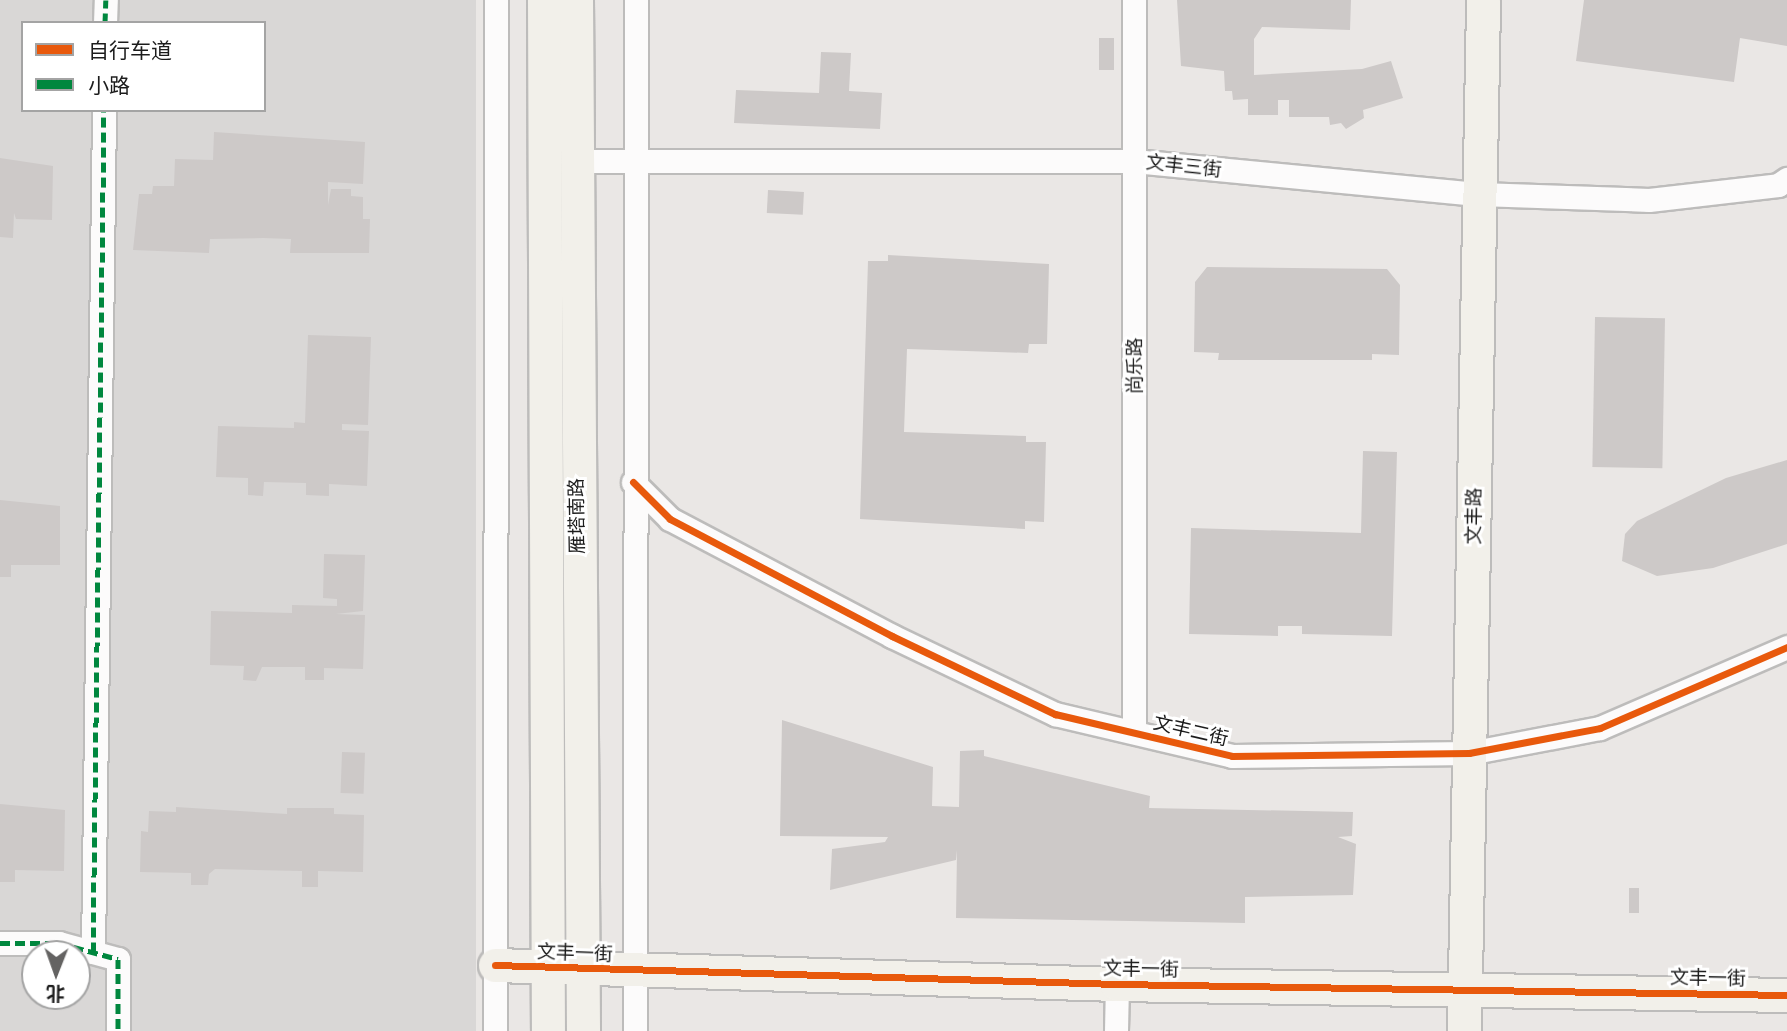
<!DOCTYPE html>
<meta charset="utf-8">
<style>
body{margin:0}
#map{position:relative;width:1787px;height:1031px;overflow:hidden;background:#eae7e5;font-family:"Titillium Web","Noto Sans SC",sans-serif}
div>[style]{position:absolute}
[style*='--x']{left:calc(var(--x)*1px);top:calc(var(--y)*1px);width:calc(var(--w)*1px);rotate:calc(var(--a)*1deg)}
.residential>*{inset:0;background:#d9d7d6}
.building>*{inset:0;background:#cdc9c8;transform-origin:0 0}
.roads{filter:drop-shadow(2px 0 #bdbcbb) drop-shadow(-2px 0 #bdbcbb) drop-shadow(0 2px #bdbcbb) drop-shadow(0 -2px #bdbcbb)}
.street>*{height:23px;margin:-11.5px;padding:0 11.5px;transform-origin:11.5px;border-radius:11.5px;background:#fcfbfb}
.secondary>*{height:33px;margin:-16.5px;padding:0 16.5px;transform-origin:16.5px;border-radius:16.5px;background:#f2f0ea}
.quiet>*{height:5px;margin-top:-2.5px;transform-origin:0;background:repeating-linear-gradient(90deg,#00873e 0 10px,transparent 0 15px)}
.cycleway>*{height:7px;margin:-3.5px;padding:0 3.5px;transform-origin:3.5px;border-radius:3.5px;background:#e8590c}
span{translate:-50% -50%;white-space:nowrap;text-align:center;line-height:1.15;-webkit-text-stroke:6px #fff;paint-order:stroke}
.street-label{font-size:19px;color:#1c1c1c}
.legend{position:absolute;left:21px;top:21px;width:245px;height:91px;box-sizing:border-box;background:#fff;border:2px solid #a4a4a4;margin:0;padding:9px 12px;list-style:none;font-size:21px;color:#1c1c1c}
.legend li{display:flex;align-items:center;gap:14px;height:35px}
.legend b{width:35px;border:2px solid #a4a4a4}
.north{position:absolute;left:21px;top:940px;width:70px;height:70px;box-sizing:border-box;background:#fff;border:2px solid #a4a4a4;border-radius:50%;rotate:181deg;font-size:19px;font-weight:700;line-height:28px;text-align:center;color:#1c1c1c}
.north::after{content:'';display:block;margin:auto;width:24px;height:32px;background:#646362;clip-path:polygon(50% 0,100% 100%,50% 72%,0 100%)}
</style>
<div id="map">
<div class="residential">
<i style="clip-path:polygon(evenodd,0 0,476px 0,476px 1031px,0 1031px,0 0,23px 23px,264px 23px,264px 110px,23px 110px,23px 23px,0 0,35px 954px,77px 954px,77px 996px,35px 996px,35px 954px)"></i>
</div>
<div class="building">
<i style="clip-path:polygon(1177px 0,1351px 0,1350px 30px,1262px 27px,1254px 39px,1254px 75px,1362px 69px,1391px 61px,1403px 98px,1363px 110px,1364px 118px,1346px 129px,1341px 123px,1330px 125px,1329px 117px,1289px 117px,1289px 100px,1278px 100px,1278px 115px,1248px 115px,1248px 99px,1233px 100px,1232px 91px,1225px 91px,1224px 71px,1181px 66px)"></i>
<i style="clip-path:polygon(1584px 0,1787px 0,1787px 46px,1740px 38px,1734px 82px,1576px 61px)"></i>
<i style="left:1099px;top:38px;width:15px;height:32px"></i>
<i style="clip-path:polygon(821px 52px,851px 53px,849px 91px,882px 93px,880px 129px,734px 123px,736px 90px,819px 93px)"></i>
<i style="clip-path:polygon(214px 132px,365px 142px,363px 184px,328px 182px,328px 205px,331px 189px,351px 189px,351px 196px,363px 197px,363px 219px,370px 219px,369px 253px,290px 253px,291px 239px,263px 238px,210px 239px,209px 253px,133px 250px,139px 194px,152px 194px,153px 186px,174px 186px,175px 159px,213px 160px)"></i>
<i style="clip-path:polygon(0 158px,53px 166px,52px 220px,16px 219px,14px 213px,13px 238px,0 237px)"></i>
<i style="left:768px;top:190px;width:36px;height:23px;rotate:3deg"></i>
<i style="clip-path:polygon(888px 255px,1049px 264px,1047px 344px,1029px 344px,1028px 353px,907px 349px,904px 432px,1026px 436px,1026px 442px,1046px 442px,1044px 522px,1025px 521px,1025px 529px,860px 519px,868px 261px,888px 261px)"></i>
<i style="clip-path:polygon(1207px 267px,1387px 269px,1400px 285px,1399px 355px,1372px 354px,1372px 360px,1218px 360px,1219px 353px,1194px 352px,1195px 282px)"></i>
<i style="left:1595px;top:317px;width:70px;height:150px;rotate:1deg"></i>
<i style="clip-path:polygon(308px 335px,371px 337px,368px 425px,342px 424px,342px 430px,369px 431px,367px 486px,329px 484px,329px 496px,306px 495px,306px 483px,264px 482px,263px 496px,248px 495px,248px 478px,216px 477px,218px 426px,294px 428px,294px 422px,305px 423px)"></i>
<i style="clip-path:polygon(1363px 451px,1397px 452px,1392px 636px,1302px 634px,1302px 626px,1278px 626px,1278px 636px,1189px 634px,1191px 528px,1361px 533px)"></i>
<i style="clip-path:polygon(1787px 460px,1787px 544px,1713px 568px,1657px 576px,1622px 561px,1625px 534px,1637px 521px,1726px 478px)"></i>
<i style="clip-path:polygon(0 500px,60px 506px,60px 565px,11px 565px,11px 577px,0 577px)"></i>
<i style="clip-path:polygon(324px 554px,365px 555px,363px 611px,336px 614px,365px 615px,363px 669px,324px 668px,324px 680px,305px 680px,305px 667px,262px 667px,256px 681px,243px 680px,244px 666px,210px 665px,211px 611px,292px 613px,292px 605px,337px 606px,337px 599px,323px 598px)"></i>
<i style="clip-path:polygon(782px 720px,933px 767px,932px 806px,959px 807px,960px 751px,984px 750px,984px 756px,1150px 796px,1149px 808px,1353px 812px,1352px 836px,1338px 837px,1356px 844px,1353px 895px,1245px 897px,1245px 923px,956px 918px,957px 850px,956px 860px,830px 890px,832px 849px,885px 842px,888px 837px,780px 836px)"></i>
<i style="left:342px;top:752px;width:23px;height:41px;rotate:2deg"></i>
<i style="clip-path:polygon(0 804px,65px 810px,64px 871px,15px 870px,15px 882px,0 882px)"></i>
<i style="clip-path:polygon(176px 807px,287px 814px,287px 808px,334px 808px,334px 814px,364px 815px,363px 872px,318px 871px,318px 887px,302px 887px,302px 871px,215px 869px,209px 874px,208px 885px,191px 885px,191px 873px,140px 872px,141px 831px,148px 832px,149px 811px,176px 812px)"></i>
<i style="left:1629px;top:888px;width:10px;height:25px"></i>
</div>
<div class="roads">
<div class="street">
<i style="--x:105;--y:23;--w:23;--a:-88"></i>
<i style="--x:576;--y:161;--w:558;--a:0"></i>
<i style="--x:1134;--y:161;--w:347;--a:5.5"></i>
<i style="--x:1479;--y:194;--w:170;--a:2"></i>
<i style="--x:1649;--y:200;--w:130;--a:-6.6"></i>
<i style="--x:1778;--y:185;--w:11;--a:-34"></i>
<i style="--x:633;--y:482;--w:52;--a:45"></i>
<i style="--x:670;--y:519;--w:251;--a:27.8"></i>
<i style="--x:892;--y:636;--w:181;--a:25.6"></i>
<i style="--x:1055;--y:714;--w:182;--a:13.3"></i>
<i style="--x:1232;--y:756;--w:237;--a:-0.7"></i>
<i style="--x:1469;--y:753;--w:133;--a:-10.8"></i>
<i style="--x:1600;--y:728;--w:204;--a:-23.4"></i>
<i style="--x:1134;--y:732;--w:732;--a:-90"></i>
<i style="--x:0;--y:943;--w:59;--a:0"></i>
<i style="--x:59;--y:943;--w:61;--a:15.2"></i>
<i style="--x:118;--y:959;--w:72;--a:90"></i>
<i style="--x:93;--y:952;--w:842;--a:-89.25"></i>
<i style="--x:495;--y:1031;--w:1031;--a:-89.94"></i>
<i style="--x:635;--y:1031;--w:1031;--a:-89.94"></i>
<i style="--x:1116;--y:1031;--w:47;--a:-88.8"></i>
</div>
<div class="secondary">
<i style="--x:544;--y:0;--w:1031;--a:89.78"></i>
<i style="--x:576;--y:0;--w:1031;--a:89.61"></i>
<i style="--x:495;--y:965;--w:622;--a:1.75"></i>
<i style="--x:1117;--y:984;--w:670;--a:0.94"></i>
<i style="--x:1464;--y:1031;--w:1031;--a:-88.94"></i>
</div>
</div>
<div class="quiet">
<i style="--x:105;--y:23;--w:23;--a:-88"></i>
<i style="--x:0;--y:943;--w:59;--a:0"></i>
<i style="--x:59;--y:943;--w:61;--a:15.2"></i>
<i style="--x:118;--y:959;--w:72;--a:90"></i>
<i style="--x:93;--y:952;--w:842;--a:-89.25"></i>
</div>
<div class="cycleway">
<i style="--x:633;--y:482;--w:52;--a:45"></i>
<i style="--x:670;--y:519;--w:251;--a:27.8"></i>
<i style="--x:892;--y:636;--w:181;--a:25.6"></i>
<i style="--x:1055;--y:714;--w:182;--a:13.3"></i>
<i style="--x:1232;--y:756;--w:237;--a:-0.7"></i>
<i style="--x:1469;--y:753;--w:133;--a:-10.8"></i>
<i style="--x:1600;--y:728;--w:204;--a:-23.4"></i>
<i style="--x:495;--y:965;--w:622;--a:1.75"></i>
<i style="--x:1117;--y:984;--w:670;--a:0.94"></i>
</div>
<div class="street-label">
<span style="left:1184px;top:165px;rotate:6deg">文丰三街</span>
<span style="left:1134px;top:366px;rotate:-90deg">尚乐路</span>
<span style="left:576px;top:516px;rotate:-91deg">雁塔南路</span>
<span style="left:1473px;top:516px;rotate:-89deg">文丰路</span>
<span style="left:1191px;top:730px;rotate:13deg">文丰二街</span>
<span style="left:575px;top:952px;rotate:2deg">文丰一街</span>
<span style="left:1141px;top:968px;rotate:1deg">文丰一街</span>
<span style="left:1708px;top:977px;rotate:1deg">文丰一街</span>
</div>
<ul class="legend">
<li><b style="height:9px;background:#e8590c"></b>自行车道</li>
<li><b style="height:9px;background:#00873e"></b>小路</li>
</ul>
<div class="north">北</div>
</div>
